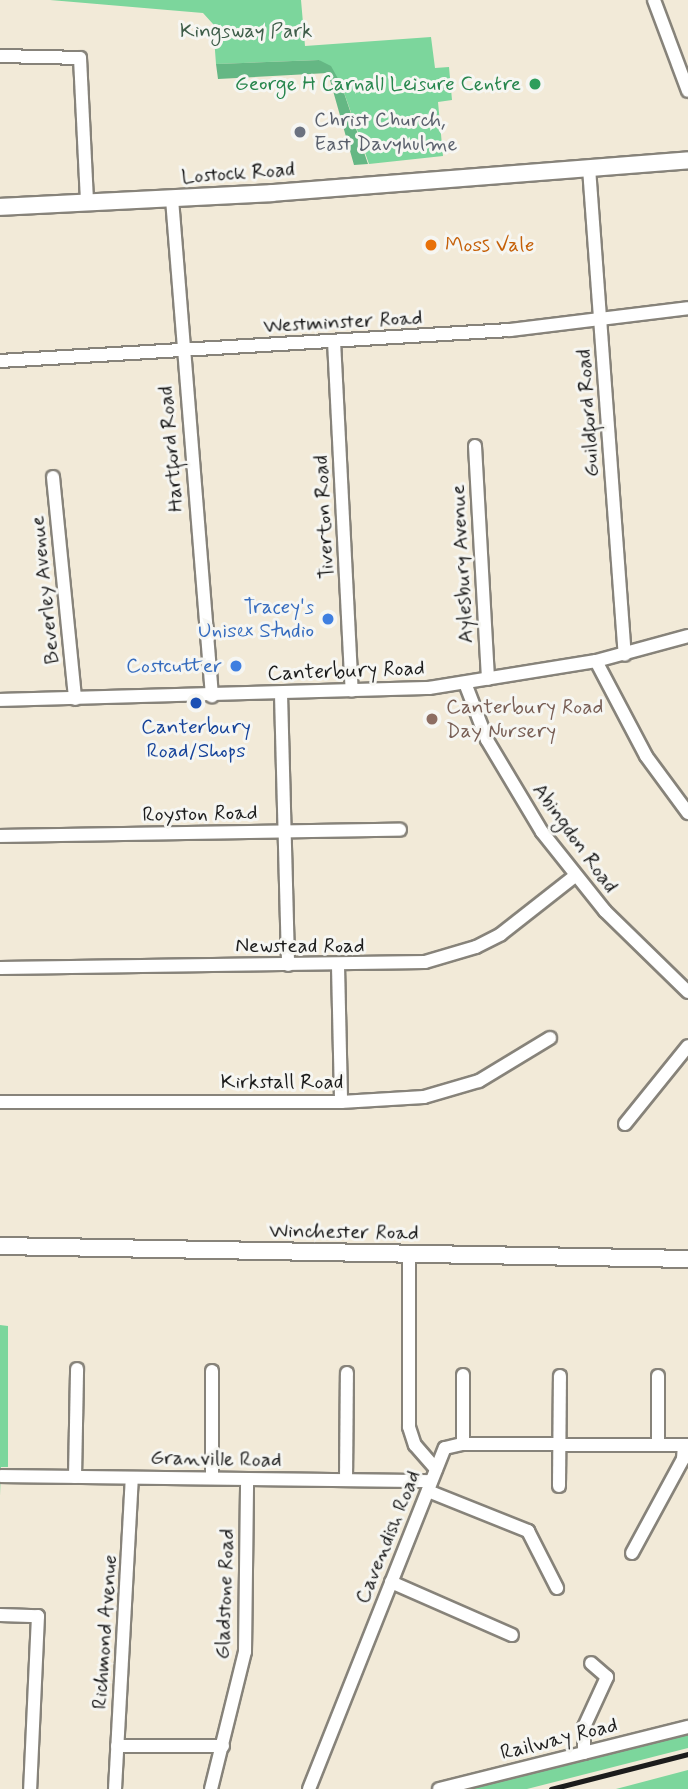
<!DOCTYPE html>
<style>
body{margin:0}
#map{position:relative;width:688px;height:1789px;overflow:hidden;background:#f2ead8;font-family:Mynerve,sans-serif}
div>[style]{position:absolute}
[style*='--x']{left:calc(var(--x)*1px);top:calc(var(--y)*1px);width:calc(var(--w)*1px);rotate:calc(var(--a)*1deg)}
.green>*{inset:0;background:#7cd69c}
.forest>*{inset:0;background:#65b784}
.roads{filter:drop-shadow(2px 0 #87837a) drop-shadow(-2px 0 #87837a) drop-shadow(0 2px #87837a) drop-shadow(0 -2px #87837a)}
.street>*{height:12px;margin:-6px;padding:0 6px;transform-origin:6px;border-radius:6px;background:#fff}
.secondary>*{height:16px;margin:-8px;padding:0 8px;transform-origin:8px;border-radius:8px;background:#fff}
.rail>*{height:4.5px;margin:-2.25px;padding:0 2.25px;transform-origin:2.25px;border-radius:2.25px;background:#1c1c1c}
.dots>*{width:19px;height:19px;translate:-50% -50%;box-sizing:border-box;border:4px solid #f6f6f2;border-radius:50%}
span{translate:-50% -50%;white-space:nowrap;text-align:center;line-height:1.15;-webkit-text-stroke:6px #f6f6f2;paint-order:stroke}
.park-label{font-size:21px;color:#3e5d49}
.leisure-label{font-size:21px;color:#27864d}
.right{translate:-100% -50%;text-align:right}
.worship-label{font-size:21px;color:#5b616d}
.left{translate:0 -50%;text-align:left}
.street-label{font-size:21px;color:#1c1c1c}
.food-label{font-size:21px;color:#c56008}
.shop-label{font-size:21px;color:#366cbe}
.education-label{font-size:21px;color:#785e54}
.transit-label{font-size:21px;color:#164399}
</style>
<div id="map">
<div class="green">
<i style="clip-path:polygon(50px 0,301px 0,305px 46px,431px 37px,435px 68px,449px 67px,452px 100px,438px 102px,443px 156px,369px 164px,341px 84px,319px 60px,216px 64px,213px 24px,203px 13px)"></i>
<i style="clip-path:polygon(0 1325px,8px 1326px,8px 1467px,1px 1467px,0 1496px)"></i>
<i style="clip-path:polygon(688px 1734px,688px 1748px,527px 1789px,468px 1789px)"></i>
<i style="clip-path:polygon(688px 1770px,688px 1789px,616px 1789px)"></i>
</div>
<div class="forest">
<i style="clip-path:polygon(319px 60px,331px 66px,341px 84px,368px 164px,354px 165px,328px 73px,218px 79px,216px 64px)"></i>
</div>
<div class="roads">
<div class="street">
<i style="--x:654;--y:0;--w:97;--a:69.5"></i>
<i style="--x:0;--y:56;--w:80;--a:1.4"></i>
<i style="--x:80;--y:58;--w:145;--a:87.2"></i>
<i style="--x:589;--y:168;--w:488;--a:85.8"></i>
<i style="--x:172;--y:199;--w:499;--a:85.4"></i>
<i style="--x:334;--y:341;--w:350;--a:87.1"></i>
<i style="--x:0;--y:361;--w:511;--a:-3.48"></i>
<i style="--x:510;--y:330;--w:179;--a:-7"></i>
<i style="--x:475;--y:446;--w:233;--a:86.8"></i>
<i style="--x:53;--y:477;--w:223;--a:84.3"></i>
<i style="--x:596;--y:661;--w:107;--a:62.2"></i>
<i style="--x:646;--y:756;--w:71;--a:53.6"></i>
<i style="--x:465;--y:683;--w:61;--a:68.9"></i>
<i style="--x:487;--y:740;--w:107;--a:59.1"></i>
<i style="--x:542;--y:832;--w:101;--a:51.4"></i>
<i style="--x:605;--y:911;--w:116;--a:44.3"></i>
<i style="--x:281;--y:694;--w:271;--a:88.5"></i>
<i style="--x:0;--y:700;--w:429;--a:-1.6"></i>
<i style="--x:429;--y:688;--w:169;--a:-9.2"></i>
<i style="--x:596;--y:661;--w:95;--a:-15.2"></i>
<i style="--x:0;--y:836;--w:400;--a:-0.9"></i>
<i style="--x:338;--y:966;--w:136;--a:88.7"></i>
<i style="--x:0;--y:968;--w:425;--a:-0.8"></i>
<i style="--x:425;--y:962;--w:53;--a:-16.4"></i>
<i style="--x:476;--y:947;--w:28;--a:-27"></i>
<i style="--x:501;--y:934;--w:94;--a:-38.1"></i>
<i style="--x:0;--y:1102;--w:341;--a:0"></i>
<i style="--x:341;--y:1102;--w:83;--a:-3.4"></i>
<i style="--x:424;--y:1097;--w:57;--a:-16.2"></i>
<i style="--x:479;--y:1081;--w:83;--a:-31.2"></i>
<i style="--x:625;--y:1124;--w:100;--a:-51.1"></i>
<i style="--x:409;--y:1254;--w:173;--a:90"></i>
<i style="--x:409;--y:1427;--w:19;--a:72"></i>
<i style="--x:415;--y:1445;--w:32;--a:49"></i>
<i style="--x:658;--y:1376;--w:68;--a:90"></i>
<i style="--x:463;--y:1444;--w:69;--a:-90"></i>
<i style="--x:1;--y:1476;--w:430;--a:0.7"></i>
<i style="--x:75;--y:1477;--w:108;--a:-88.9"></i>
<i style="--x:212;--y:1478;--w:107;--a:-90"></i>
<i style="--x:346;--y:1479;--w:106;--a:-89.5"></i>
<i style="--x:559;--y:1486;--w:110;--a:-89.5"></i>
<i style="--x:428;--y:1491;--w:108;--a:21.8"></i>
<i style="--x:528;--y:1531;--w:64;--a:63"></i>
<i style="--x:632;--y:1553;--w:107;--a:-61.5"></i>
<i style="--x:683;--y:1459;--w:14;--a:-86"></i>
<i style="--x:391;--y:1582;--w:132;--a:23.7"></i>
<i style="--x:0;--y:1615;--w:38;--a:2"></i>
<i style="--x:38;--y:1616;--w:173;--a:92.6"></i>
<i style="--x:117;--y:1746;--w:106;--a:0"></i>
<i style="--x:584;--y:1753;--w:26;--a:-90"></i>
<i style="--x:584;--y:1727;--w:55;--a:-65.3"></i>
<i style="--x:607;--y:1677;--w:21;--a:-139"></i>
<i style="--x:115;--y:1789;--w:311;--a:-86.9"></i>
<i style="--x:211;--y:1789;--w:141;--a:-76.1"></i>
<i style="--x:245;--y:1652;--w:173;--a:-89.3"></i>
<i style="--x:309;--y:1789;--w:367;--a:-68.3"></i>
<i style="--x:445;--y:1448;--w:18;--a:-13"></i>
<i style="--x:463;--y:1444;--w:225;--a:0.3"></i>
<i style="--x:439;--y:1789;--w:257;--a:-14"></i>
</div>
<div class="secondary">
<i style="--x:0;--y:207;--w:272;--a:-2.9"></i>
<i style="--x:272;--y:193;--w:417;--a:-4.5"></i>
<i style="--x:0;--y:1246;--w:688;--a:1.08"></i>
</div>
</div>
<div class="rail">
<i style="--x:551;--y:1789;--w:141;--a:-14.3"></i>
</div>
<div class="dots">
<i style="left:535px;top:84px;background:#2e9e5b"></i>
<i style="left:300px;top:132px;background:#6b7280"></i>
<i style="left:431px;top:245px;background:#e8710a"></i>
<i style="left:328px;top:619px;background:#3f7fe0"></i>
<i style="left:236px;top:666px;background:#3f7fe0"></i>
<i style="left:196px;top:703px;background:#1a4fb4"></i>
<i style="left:432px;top:719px;background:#8d6e63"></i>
</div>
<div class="park-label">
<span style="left:246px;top:31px">Kingsway Park</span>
</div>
<div class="leisure-label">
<span class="right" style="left:521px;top:84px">George H Carnall Leisure Centre</span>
</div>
<div class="worship-label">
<span class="left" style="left:314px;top:132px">Christ Church,<br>East Davyhulme</span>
</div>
<div class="street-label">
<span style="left:238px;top:173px;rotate:-4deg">Lostock Road</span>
<span style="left:343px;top:322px;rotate:-3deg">Westminster Road</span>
<span style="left:588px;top:413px;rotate:-94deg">Guildford Road</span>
<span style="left:171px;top:449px;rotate:-95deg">Hartford Road</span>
<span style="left:324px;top:517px;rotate:-93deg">Tiverton Road</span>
<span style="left:462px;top:564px;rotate:-93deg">Aylesbury Avenue</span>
<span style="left:45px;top:590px;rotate:-96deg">Beverley Avenue</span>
<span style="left:346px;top:671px;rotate:-2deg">Canterbury Road</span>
<span style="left:200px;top:814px;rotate:-1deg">Royston Road</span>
<span style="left:575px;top:838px;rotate:54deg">Abingdon Road</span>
<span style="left:300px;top:946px">Newstead Road</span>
<span style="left:282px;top:1082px">Kirkstall Road</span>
<span style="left:344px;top:1232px;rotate:1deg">Winchester Road</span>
<span style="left:216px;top:1459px;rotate:1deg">Granville Road</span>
<span style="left:388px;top:1537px;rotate:-68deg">Cavendish Road</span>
<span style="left:225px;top:1594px;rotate:-88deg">Gladstone Road</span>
<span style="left:105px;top:1632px;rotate:-86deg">Richmond Avenue</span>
<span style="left:559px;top:1739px;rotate:-14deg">Railway Road</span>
</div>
<div class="food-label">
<span class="left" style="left:445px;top:245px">Moss Vale</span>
</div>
<div class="shop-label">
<span class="right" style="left:314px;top:619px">Tracey's<br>Unisex Studio</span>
<span class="right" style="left:222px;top:666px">Costcutter</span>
</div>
<div class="education-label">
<span class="left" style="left:446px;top:719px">Canterbury Road<br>Day Nursery</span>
</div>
<div class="transit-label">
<span style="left:196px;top:739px">Canterbury<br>Road/Shops</span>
</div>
</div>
